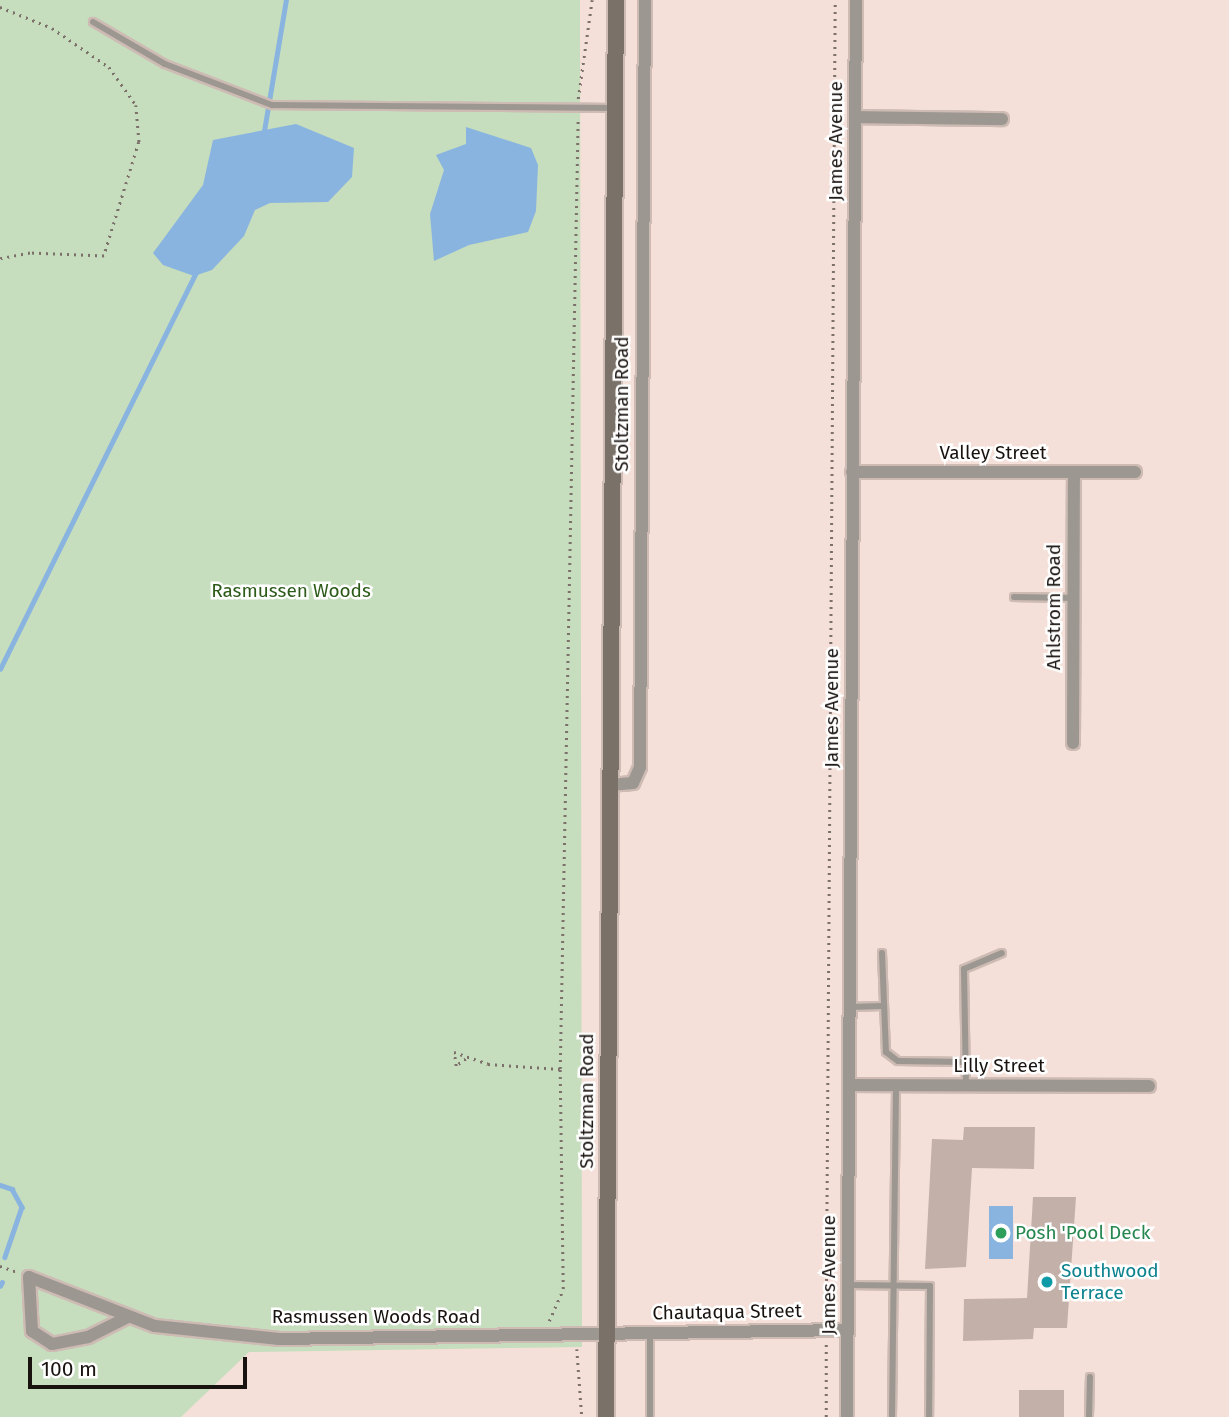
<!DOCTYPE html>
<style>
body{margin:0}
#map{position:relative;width:1229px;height:1417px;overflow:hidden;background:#f4e0d8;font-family:"Fira Sans",sans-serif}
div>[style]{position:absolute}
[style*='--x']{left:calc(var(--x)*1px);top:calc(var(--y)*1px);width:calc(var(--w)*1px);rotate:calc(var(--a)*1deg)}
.green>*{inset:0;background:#c6ddbe}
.water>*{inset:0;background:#89b4e0;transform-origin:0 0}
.stream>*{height:4.5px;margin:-2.25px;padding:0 2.25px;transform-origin:2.25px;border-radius:2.25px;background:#89b4e0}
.building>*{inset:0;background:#c3b1a9;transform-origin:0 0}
.path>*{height:2.5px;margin-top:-1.25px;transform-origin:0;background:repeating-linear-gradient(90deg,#7c706a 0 2px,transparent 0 7px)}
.roads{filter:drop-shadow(2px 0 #cdbbb4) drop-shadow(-2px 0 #cdbbb4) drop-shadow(0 2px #cdbbb4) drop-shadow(0 -2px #cdbbb4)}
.lane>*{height:6px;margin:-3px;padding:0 3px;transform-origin:3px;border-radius:3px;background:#9d9791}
.street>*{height:12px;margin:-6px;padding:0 6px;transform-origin:6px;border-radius:6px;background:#9d9791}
.secondary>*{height:16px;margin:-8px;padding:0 8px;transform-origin:8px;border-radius:8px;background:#7a7169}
.dots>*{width:19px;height:19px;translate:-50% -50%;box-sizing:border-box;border:4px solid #fff;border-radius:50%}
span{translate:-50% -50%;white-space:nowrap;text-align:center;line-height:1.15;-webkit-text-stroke:5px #fff;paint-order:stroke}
.street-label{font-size:19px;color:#191310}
.park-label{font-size:19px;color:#2c5a19}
.leisure-label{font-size:19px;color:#27864d}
.left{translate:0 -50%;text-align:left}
.culture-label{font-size:19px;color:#0d838f}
.scale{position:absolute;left:28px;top:1357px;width:219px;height:32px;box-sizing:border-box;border:4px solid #191310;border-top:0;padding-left:9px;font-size:21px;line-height:24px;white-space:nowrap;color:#191310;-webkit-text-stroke:5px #fff;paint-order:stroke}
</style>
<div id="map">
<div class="green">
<i style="clip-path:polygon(0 0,580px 0,582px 1347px,249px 1352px,181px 1417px,0 1417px)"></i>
</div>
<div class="water">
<i style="clip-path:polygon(296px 124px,354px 148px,352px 177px,328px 202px,270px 203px,255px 210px,244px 236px,212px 270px,194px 276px,163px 265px,153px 253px,203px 185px,213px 140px)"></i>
<i style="clip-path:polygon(466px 127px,531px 148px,538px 165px,536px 211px,528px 232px,469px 245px,434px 261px,430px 214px,444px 170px,436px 155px,466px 144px)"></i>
<i style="left:989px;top:1206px;width:24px;height:53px"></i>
</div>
<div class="stream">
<i style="--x:264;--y:131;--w:133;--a:-80.5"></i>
<i style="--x:0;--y:669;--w:444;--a:-63.7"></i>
<i style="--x:0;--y:1185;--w:13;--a:18"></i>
<i style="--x:12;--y:1189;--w:21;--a:61"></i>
<i style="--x:22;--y:1207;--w:53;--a:108.8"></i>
<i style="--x:0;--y:1286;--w:4;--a:-63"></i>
</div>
<div class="building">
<i style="clip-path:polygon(964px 1127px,1035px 1127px,1034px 1169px,972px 1168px,966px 1267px,925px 1269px,932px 1139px,963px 1140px)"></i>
<i style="clip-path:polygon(1033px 1197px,1076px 1197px,1067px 1328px,1034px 1328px,1033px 1339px,963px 1341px,964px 1299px,1027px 1298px)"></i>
<i style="left:1019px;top:1390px;width:45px;height:27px"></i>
</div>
<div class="path">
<i style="--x:0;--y:7;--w:56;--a:22"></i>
<i style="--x:52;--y:28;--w:69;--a:34.4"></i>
<i style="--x:109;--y:67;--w:47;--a:54.6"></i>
<i style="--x:136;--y:105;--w:37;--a:85"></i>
<i style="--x:139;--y:142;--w:119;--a:107.1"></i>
<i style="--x:104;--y:256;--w:74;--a:-177.7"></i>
<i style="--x:30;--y:253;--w:31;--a:169"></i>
<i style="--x:578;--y:99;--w:100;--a:-82"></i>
<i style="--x:466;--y:1059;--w:12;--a:145"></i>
<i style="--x:456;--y:1066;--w:14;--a:-98"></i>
<i style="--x:454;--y:1052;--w:36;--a:19"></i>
<i style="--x:488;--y:1064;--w:72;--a:4"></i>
<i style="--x:560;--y:1069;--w:952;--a:-88.92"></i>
<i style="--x:0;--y:1266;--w:18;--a:19"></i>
<i style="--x:826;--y:1316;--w:1316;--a:-89.61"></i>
<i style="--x:549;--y:1321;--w:35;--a:-66"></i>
<i style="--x:563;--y:1289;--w:220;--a:-90.8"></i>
<i style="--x:577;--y:1349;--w:68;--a:85.8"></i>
<i style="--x:826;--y:1417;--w:74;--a:-90"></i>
</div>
<div class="roads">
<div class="lane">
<i style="--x:93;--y:22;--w:83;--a:30.3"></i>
<i style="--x:165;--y:64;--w:115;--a:21"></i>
<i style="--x:272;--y:105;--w:342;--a:0.5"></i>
<i style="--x:1014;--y:597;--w:60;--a:1"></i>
<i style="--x:882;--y:953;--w:99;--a:87.7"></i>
<i style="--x:886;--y:1052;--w:15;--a:37"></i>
<i style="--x:898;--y:1061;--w:67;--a:0.9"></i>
<i style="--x:850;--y:1007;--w:32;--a:-2"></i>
<i style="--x:966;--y:1085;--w:116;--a:-91"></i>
<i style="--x:964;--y:969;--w:41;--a:-22.8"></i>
<i style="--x:848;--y:1285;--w:82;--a:0.7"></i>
<i style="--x:930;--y:1286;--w:131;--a:90.4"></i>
<i style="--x:650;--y:1333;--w:84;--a:90"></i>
<i style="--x:892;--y:1417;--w:332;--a:-89.3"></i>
<i style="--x:1089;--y:1417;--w:40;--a:-88.6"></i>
</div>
<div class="street">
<i style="--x:855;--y:117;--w:147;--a:0.8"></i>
<i style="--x:852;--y:472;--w:283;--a:0"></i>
<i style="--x:1073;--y:743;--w:271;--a:-89.8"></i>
<i style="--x:610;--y:785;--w:23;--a:-5"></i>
<i style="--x:633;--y:783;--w:17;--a:-66"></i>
<i style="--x:640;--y:767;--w:767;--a:-89.63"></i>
<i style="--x:849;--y:1085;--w:300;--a:0.2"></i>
<i style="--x:128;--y:1317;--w:45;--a:153.4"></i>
<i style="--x:88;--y:1337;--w:37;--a:169"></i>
<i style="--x:52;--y:1344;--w:24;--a:-147"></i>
<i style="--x:32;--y:1331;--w:54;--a:-93.2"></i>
<i style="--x:29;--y:1277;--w:135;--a:21.3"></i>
<i style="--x:155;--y:1326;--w:125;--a:6"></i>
<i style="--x:279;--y:1339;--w:569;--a:-0.91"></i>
<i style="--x:847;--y:1417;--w:1417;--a:-89.64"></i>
</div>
<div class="secondary">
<i style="--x:606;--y:1417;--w:1417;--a:-89.6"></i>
</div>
</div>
<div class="dots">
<i style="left:1001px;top:1233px;background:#2e9e5b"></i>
<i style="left:1047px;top:1282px;background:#0f9aa8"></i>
</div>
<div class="street-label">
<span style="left:836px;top:141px;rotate:-90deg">James Avenue</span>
<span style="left:622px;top:404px;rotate:-90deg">Stoltzman Road</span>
<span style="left:993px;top:453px">Valley Street</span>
<span style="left:1054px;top:607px;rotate:-90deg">Ahlstrom Road</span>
<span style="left:832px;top:708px;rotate:-90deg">James Avenue</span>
<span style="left:999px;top:1066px">Lilly Street</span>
<span style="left:587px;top:1101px;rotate:-90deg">Stoltzman Road</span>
<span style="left:829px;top:1275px;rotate:-90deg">James Avenue</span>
<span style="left:727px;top:1312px;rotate:-1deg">Chautaqua Street</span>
<span style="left:376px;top:1317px">Rasmussen Woods Road</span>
</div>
<div class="park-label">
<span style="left:291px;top:591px">Rasmussen Woods</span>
</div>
<div class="leisure-label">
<span class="left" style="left:1015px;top:1233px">Posh 'Pool Deck</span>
</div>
<div class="culture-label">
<span class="left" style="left:1061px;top:1282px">Southwood<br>Terrace</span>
</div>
<div class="scale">100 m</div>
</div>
